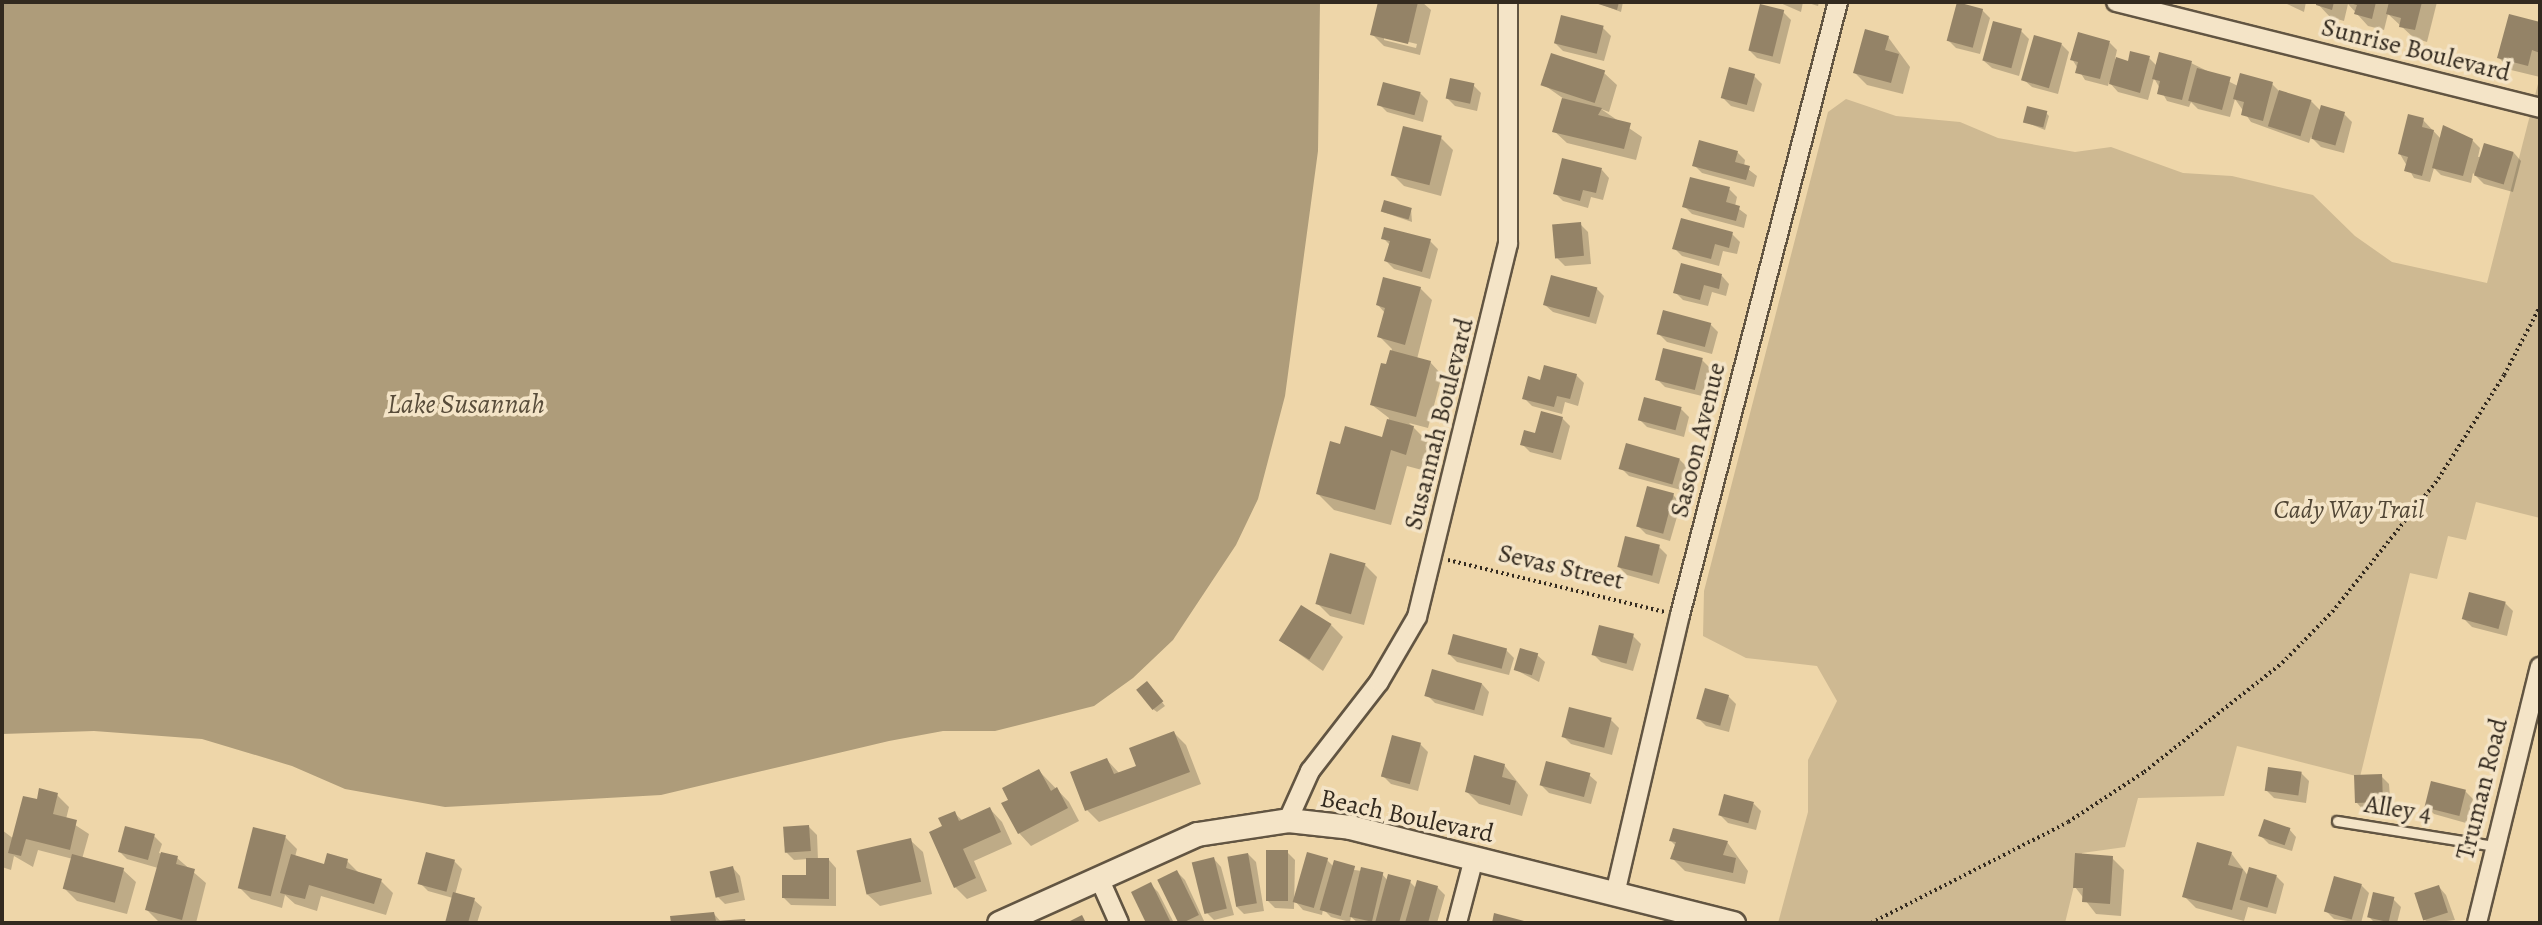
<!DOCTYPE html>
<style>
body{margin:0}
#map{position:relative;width:2542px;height:925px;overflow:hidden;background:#eed6a9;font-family:Alegreya,serif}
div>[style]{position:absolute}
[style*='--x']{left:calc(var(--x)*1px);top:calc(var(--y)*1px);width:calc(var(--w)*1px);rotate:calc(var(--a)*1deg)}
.green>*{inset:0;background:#ceb992}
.water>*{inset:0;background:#ae9c7a}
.shadow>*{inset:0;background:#0003}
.building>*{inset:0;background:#948367;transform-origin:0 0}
.path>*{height:3.5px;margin-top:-1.75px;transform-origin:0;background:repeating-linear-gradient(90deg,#332a1f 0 2px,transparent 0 5.5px)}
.roads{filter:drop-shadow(2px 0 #625542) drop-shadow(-2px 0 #625542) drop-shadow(0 2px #625542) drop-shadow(0 -2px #625542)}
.service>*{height:9px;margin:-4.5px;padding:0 4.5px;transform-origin:4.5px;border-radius:4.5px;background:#f4e4c7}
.minor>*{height:18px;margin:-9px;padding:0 9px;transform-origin:9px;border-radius:9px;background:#f4e4c7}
.tertiary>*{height:23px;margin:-11.5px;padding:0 11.5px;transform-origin:11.5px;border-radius:11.5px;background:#f4e4c7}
span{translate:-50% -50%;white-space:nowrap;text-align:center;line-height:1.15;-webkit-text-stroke:7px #f4e4c7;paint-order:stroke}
.street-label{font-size:26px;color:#332a1f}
.park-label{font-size:26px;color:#524736;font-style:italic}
.water-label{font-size:28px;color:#584c3a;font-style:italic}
.frame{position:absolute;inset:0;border:4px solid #332a1f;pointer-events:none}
</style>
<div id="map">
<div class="green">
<i style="clip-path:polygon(2540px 76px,2540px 518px,2476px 502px,2466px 540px,2448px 536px,2437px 579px,2410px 573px,2360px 777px,2237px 746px,2224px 796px,2138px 798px,2125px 847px,2082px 853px,2065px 923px,1778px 923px,1808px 812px,1808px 760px,1837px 701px,1817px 666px,1746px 658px,1703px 636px,1704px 591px,1828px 112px,1846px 99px,1896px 116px,1960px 122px,1998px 138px,2075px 152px,2111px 147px,2183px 173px,2232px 176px,2313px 195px,2355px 236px,2392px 262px,2487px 283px)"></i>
</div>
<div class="water">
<i style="clip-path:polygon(2px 2px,1320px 2px,1318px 151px,1285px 396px,1258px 499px,1236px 545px,1173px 640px,1133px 678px,1094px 706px,995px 731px,943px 731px,889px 741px,661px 795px,445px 807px,345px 789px,292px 766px,202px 739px,94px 731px,2px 734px)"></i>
</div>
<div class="shadow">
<i style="clip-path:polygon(evenodd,1380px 2px,1422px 2px,1431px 10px,1420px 55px,1384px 46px,1372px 34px,1380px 2px,1384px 36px,1417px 44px,1416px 48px,1384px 40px,1384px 36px)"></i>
<i style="clip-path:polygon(1595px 2px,1623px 2px,1621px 12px)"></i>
<i style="clip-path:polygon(1778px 2px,1803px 2px,1801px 12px)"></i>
<i style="clip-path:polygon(1805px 2px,1819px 2px,1818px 6px)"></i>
<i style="clip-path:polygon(2283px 2px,2306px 2px,2304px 12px)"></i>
<i style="clip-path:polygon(2316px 2px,2437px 2px,2427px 42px,2414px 38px,2388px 14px,2384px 30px,2368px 26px,2348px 4px,2344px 21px,2330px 17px)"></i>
<i style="clip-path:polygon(1982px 10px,1990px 18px,1980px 54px,1956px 48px,1948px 40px)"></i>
<i style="clip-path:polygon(1783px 12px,1791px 20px,1780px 64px,1757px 58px,1749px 50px)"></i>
<i style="clip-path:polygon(2510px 16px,2540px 24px,2540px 77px,2511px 70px,2499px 58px)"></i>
<i style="clip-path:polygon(1603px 28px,1611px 36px,1604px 61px,1563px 51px,1555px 43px)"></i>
<i style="clip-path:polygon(2021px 31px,2029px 39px,2019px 76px,1992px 68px,1984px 61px)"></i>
<i style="clip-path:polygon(1888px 37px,1910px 67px,1903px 94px,1867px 85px,1855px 73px)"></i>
<i style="clip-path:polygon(2110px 43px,2117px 50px,2115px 59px,2129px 63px,2149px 58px,2157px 66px,2191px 63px,2238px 86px,2272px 84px,2280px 92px,2311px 101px,2321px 111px,2344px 114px,2352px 122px,2344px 153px,2321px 147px,2311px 137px,2309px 143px,2251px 122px,2235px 99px,2230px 117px,2198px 109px,2191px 102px,2189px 107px,2167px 101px,2154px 78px,2148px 100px,2118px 92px,2109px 82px,2108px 86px,2085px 80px,2072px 59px)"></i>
<i style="clip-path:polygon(2061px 44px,2069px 52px,2058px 94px,2032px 87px,2024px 80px)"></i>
<i style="clip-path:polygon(1604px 73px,1617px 85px,1609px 112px,1601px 109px,1642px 137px,1636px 160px,1567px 143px,1554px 131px,1564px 99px,1544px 85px)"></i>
<i style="clip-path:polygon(1754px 76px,1762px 84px,1754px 112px,1731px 106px,1723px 98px)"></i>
<i style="clip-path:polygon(1473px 85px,1481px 93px,1477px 111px,1455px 106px,1447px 98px)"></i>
<i style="clip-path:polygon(1420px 93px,1428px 101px,1423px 122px,1387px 112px,1379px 104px)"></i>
<i style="clip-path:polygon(2046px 113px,2049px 116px,2045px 130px,2025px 122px)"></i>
<i style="clip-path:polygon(2423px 120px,2441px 139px,2472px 140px,2480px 148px,2478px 157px,2514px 153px,2521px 161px,2513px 192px,2484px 184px,2473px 173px,2471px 183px,2441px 175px,2434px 168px,2430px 182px,2414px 178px,2400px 154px)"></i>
<i style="clip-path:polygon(1441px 138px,1453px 150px,1441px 196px,1404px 186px,1392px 174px)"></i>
<i style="clip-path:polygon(1737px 152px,1745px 160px,1744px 166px,1757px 176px,1754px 187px,1702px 173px,1694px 165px)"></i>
<i style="clip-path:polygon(1602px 170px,1609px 178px,1603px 200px,1591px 197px,1588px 208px,1563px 201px,1555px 193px)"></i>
<i style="clip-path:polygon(1729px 189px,1737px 197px,1735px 206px,1747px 215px,1744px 228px,1692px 214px,1684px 206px)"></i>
<i style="clip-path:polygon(1411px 209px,1412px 222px,1383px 212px)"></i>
<i style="clip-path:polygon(1580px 224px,1588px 232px,1591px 264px,1565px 266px,1557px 258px)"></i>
<i style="clip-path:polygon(1732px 234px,1740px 242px,1737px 254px,1723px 251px,1719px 266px,1682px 256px,1674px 248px)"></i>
<i style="clip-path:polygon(1383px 238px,1430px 241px,1438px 249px,1430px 279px,1394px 269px,1386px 261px,1391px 246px)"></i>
<i style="clip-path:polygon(1722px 276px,1729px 284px,1726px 296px,1712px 292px,1708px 306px,1683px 300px,1675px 292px)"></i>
<i style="clip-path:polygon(1420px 288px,1432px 300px,1417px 359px,1430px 362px,1442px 375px,1428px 428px,1409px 423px,1429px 443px,1422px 470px,1407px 466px,1391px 525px,1334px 510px,1318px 494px,1341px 446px,1384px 439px,1389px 418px,1372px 405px,1392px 349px,1379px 336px,1385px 313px,1378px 305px)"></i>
<i style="clip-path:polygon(1596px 288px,1604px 296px,1596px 324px,1553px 312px,1545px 305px)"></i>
<i style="clip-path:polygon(1710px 324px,1718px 332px,1712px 354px,1667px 342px,1659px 334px)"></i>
<i style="clip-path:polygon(1702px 360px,1710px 368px,1702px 396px,1665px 387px,1657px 379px)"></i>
<i style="clip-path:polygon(1576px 375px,1584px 383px,1578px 406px,1565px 402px,1562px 414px,1532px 406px,1524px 398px,1541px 382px)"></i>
<i style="clip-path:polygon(1681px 409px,1689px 417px,1684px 437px,1647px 427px,1640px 420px)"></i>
<i style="clip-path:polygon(1562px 418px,1570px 426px,1561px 460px,1530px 452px,1522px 444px)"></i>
<i style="clip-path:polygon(1679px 459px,1687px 467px,1681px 490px,1629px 476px,1621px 468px)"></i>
<i style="clip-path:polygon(1673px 495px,1681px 503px,1670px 541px,1646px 534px,1638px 526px)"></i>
<i style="clip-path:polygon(1659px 547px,1667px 555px,1659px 584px,1627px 575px,1619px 567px)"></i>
<i style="clip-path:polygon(1365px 565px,1377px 577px,1364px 625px,1330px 616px,1318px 604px)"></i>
<i style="clip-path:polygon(2505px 603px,2513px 611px,2507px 636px,2472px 627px,2464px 619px)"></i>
<i style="clip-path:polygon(1331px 625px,1343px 637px,1323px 671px,1281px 641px)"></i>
<i style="clip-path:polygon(1633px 636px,1641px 644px,1633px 671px,1601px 662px,1593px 654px)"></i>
<i style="clip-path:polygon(1506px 650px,1514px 658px,1509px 675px,1457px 662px,1449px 654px)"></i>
<i style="clip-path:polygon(1537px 655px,1545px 662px,1539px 682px,1516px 670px)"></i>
<i style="clip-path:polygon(1482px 684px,1489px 692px,1483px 716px,1435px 703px,1427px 695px)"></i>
<i style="clip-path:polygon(1150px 687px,1165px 706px,1157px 712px,1153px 709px)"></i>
<i style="clip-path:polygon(1728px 696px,1736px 704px,1729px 732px,1706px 726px,1698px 718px)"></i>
<i style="clip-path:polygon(1611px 720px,1619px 728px,1612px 755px,1571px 744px,1563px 736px)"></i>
<i style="clip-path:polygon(1174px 733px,1186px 745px,1201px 784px,1099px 822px,1087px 810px,1107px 760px,1120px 774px,1138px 767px)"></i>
<i style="clip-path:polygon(1420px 744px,1428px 752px,1418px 791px,1391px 784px,1383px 776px)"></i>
<i style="clip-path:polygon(1504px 765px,1528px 795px,1522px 816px,1479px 804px,1467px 792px)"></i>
<i style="clip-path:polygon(1039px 771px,1069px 802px,1079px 821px,1031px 846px,1019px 833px,1011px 800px)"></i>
<i style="clip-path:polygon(2301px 773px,2309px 781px,2306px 803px,2274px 798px,2266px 790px)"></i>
<i style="clip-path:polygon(1589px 775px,1597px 782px,1591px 804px,1549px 793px,1541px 785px)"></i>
<i style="clip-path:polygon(2381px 776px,2389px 784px,2391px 810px,2364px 811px,2357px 803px)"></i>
<i style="clip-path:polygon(2465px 791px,2473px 799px,2466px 823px,2434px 814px,2426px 806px)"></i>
<i style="clip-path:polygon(57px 795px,69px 807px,66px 819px,89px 834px,82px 859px,123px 870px,136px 882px,127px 914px,77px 901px,65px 889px,73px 859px,38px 850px,33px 867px,14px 856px,11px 870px,2px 867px,2px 830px,14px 839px,38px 801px)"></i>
<i style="clip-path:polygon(1754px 804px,1761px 811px,1756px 830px,1728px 823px,1720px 815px)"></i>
<i style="clip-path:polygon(990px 809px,1002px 822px,1012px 844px,974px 861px,987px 891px,967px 899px,955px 887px,944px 827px,954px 813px,963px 821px)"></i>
<i style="clip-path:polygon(809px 827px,817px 835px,818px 860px,829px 860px,836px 868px,836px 906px,791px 905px,783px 897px,808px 877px,808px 859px,794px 860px,786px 852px)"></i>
<i style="clip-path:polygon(2289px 829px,2296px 837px,2292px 851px,2269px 844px,2261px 836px)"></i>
<i style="clip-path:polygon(154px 836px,162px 844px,159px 853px,177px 858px,206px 883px,196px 923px,159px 922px,147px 910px,158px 868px,127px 859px,120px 852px)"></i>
<i style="clip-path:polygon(285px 837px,297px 849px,295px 857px,325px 866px,347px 861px,359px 873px,381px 881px,393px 893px,386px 915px,321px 896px,317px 911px,295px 904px,285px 895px,282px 908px,251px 899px,239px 887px)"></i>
<i style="clip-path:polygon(910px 840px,923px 852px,932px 894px,880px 906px,867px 894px)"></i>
<i style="clip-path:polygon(1671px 841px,1727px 842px,1748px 871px,1745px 884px,1685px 871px,1672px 858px,1676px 846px)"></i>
<i style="clip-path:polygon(1287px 852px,1295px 860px,1294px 909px,1275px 908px,1267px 900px)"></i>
<i style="clip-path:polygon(2231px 853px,2249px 877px,2276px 876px,2284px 884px,2276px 914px,2248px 907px,2244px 921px,2196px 908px,2184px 896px)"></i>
<i style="clip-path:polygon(1248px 854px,1256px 862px,1264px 911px,1244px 914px,1236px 906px)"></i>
<i style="clip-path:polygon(2112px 858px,2124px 870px,2121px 916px,2096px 914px,2075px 887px)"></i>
<i style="clip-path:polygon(1214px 859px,1221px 867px,1234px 915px,1214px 920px,1206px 912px)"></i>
<i style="clip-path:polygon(1327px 860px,1334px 867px,1382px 874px,1388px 881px,1410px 882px,1417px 889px,1437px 887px,1445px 895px,1437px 923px,1358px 923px,1351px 917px,1350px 922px,1331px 917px,1323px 909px,1322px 915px,1303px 910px,1295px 901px)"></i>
<i style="clip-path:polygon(454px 861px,462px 869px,455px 895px,474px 900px,482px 907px,477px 923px,447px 923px,453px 898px,428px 891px,420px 883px)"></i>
<i style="clip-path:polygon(733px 868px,740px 876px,745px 900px,725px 904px,717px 896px)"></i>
<i style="clip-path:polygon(1177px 872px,1185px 880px,1205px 923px,1180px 923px,1159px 880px)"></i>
<i style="clip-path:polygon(1150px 884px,1158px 892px,1174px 923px,1148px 923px,1133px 893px)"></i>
<i style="clip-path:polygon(2361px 885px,2369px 893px,2361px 923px,2334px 919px,2326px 911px)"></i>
<i style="clip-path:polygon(2439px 887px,2446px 895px,2455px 920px,2429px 923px,2425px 920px)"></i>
<i style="clip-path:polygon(2393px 899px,2401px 907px,2397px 923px,2375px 923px,2368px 916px)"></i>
<i style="clip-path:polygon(714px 914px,722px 923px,747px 923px,672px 923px,672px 918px)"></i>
</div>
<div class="building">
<i style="clip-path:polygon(1378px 2px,1418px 2px,1408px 44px,1370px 35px)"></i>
<i style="clip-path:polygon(1592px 2px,1619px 2px,1617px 10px)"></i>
<i style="left:1957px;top:2px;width:27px;height:40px;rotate:15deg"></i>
<i style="clip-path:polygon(2316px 2px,2334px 2px,2332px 10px,2316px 5px)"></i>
<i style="clip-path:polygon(2346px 2px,2376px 2px,2372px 19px,2354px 14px,2357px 5px)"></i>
<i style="clip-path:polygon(2389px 2px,2422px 2px,2415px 30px,2399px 27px,2401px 18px,2386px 14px)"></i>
<i style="left:1760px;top:4px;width:25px;height:48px;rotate:14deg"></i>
<i style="clip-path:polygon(2509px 14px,2540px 22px,2540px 53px,2532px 50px,2528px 66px,2497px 58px)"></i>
<i style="left:1561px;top:15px;width:44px;height:29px;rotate:14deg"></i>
<i style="left:1993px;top:21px;width:30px;height:41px;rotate:15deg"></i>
<i style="clip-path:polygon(1865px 29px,1889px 36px,1885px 50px,1899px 54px,1891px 83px,1853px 73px)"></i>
<i style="clip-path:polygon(2078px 32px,2110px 41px,2100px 79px,2075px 73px,2078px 62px,2070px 60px)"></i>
<i style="left:2034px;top:35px;width:29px;height:47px;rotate:16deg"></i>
<i style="clip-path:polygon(2130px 51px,2150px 56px,2140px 93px,2109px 84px,2116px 57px,2128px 61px)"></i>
<i style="clip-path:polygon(2159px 52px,2192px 61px,2182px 100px,2157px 94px,2160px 81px,2152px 79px)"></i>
<i style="left:1551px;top:53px;width:57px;height:34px;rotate:18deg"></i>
<i style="left:1729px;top:67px;width:27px;height:32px;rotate:15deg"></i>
<i style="left:2197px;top:68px;width:35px;height:34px;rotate:15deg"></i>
<i style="clip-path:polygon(2240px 73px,2273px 82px,2263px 121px,2241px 115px,2244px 102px,2233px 99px)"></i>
<i style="left:1450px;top:78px;width:25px;height:21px;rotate:12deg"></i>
<i style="left:1383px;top:82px;width:39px;height:24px;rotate:15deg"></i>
<i style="left:2279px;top:90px;width:34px;height:38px;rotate:17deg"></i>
<i style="clip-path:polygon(1562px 98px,1602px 108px,1598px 115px,1631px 123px,1624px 149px,1552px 132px)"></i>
<i style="left:2321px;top:105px;width:25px;height:35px;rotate:16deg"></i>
<i style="left:2027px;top:106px;width:21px;height:17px;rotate:14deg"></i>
<i style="clip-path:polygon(2408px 114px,2424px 118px,2422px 127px,2434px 130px,2422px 176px,2404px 171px,2408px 157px,2398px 154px)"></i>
<i style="clip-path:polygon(2443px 125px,2473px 139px,2463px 176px,2432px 168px)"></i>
<i style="left:1403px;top:126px;width:40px;height:51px;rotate:14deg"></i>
<i style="clip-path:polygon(1699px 140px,1738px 151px,1735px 162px,1750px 166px,1746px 180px,1692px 166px)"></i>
<i style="left:2484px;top:143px;width:31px;height:34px;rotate:17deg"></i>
<i style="clip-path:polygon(1562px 158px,1602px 168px,1596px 193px,1583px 190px,1580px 201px,1553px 194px)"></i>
<i style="clip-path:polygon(1690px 177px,1730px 187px,1726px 202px,1740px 206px,1736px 221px,1682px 207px)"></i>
<i style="left:1384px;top:200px;width:29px;height:12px;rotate:16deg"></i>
<i style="clip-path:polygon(1681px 218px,1733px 232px,1729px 248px,1715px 244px,1711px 259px,1672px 249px)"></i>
<i style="left:1581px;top:222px;width:34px;height:29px;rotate:85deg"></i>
<i style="clip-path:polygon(1384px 227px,1431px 239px,1422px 272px,1384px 261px,1390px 241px,1381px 239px)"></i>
<i style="clip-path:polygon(1681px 263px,1722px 274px,1719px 289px,1704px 285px,1700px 300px,1673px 293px)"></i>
<i style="left:1551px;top:275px;width:48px;height:31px;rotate:15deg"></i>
<i style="clip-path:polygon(1383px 277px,1421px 287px,1405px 345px,1377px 337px,1385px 308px,1376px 305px)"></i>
<i style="left:1663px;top:310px;width:50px;height:25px;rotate:15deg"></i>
<i style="left:1663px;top:348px;width:41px;height:33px;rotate:14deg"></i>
<i style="clip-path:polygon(1390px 350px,1431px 361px,1416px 417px,1370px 405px,1381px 363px,1386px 364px)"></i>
<i style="clip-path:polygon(1544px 365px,1577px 374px,1570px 399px,1557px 396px,1554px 407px,1522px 399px,1528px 376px,1540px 380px)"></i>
<i style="left:1644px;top:397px;width:39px;height:24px;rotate:15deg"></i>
<i style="clip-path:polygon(1541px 411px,1563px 417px,1553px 453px,1520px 445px,1524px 430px,1535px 433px)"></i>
<i style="clip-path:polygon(1387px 419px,1414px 426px,1406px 455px,1391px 450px,1375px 510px,1316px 494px,1330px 441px,1340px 444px,1345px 426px,1382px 437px)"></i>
<i style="left:1626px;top:443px;width:56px;height:27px;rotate:16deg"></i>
<i style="left:1647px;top:486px;width:28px;height:42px;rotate:15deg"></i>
<i style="left:1625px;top:536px;width:36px;height:32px;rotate:14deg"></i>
<i style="left:1330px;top:553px;width:37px;height:53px;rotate:16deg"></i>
<i style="left:2469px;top:592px;width:38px;height:28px;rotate:15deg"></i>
<i style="left:1301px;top:605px;width:36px;height:42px;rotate:32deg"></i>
<i style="left:1599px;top:625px;width:36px;height:31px;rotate:14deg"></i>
<i style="left:1453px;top:634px;width:56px;height:21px;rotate:15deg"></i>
<i style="left:1520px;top:648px;width:19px;height:23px;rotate:16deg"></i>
<i style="left:1432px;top:669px;width:52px;height:28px;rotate:16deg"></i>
<i style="left:1147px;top:681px;width:26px;height:14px;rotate:51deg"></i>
<i style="left:1705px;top:688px;width:25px;height:32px;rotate:16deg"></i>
<i style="left:1569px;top:707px;width:44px;height:31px;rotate:14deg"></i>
<i style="clip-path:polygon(1174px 731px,1190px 772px,1085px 811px,1070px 772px,1107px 758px,1114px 774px,1136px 766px,1129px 748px)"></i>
<i style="left:1392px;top:735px;width:30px;height:43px;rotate:15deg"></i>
<i style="clip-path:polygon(1474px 755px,1505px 764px,1502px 777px,1516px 781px,1510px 805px,1465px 792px)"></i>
<i style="left:1546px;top:761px;width:46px;height:25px;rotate:15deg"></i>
<i style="left:2268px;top:767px;width:34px;height:24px;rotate:8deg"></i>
<i style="clip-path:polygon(1039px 769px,1051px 791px,1057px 787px,1068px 808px,1018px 834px,1001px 803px,1008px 800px,1002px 788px)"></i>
<i style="left:2382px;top:774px;width:28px;height:28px;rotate:88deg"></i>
<i style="left:2431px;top:781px;width:36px;height:27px;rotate:14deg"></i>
<i style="clip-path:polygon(39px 788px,58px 793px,53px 814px,77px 820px,70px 850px,26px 839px,21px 856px,8px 853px,23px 796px,37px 799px)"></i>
<i style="left:1724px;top:794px;width:31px;height:22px;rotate:15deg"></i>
<i style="clip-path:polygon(990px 807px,1001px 832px,963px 849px,976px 878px,954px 888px,929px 832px,942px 826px,938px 818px,955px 811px,959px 821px)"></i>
<i style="left:2264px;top:819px;width:28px;height:18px;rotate:19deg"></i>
<i style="left:809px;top:825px;width:26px;height:26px;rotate:86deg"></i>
<i style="left:125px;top:826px;width:31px;height:27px;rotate:15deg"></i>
<i style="left:253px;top:827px;width:34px;height:63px;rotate:14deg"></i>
<i style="clip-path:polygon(1673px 828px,1728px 841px,1723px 855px,1736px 858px,1733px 873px,1670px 859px,1676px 842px,1669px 841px)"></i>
<i style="left:911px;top:838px;width:45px;height:56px;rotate:77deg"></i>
<i style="clip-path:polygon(2197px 842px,2232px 852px,2228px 865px,2243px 869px,2232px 910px,2182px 897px)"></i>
<i style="left:1266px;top:850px;width:22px;height:51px"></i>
<i style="clip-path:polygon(161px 852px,178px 856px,176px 864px,195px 869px,182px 920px,145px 910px)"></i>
<i style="left:426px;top:852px;width:30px;height:33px;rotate:15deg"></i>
<i style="left:1307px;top:852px;width:22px;height:52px;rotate:16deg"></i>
<i style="clip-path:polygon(327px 853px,348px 859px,346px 868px,382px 879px,374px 904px,309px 885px,305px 899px,280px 893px,291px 854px,324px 864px)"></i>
<i style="left:1248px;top:853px;width:51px;height:21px;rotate:80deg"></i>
<i style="clip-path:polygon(2075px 853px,2113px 856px,2110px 904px,2082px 902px,2083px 888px,2073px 888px)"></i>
<i style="left:72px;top:854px;width:54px;height:36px;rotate:15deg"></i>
<i style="left:1214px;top:857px;width:53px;height:23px;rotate:76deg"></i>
<i style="clip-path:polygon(806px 858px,829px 858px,829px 899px,782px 898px,782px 875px,806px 875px)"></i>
<i style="left:1334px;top:860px;width:22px;height:52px;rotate:16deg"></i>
<i style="left:733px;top:866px;width:27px;height:24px;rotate:77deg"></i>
<i style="left:1361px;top:867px;width:23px;height:51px;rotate:13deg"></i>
<i style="left:2249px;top:867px;width:29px;height:34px;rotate:16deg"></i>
<i style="left:1177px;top:870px;width:50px;height:22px;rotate:64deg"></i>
<i style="clip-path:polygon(1388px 874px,1411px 880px,1399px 923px,1375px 923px)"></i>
<i style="left:2334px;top:876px;width:29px;height:37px;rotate:16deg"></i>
<i style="clip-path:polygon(1417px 880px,1438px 886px,1428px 923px,1405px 923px)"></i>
<i style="clip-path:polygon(1151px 882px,1171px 923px,1146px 923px,1131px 892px)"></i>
<i style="left:2439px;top:885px;width:29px;height:26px;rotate:72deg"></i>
<i style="clip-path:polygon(453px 892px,475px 898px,468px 923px,445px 923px)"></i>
<i style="left:2373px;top:892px;width:22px;height:26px;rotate:13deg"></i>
<i style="clip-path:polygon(714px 912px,716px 921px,745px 919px,746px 923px,671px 923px,670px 916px)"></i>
<i style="clip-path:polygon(1494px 913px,1528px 922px,1528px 923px,1492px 923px)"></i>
<i style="clip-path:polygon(1082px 915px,1086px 923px,1066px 923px)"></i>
</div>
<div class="path">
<i style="--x:1448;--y:560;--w:223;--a:13.5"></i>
<i style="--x:1871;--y:923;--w:221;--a:-27.1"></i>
<i style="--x:2068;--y:822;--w:91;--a:-33.3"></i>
<i style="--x:2144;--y:772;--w:176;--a:-38.3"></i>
<i style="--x:2282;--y:663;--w:71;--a:-45.6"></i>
<i style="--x:2332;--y:612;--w:170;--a:-51.4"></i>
<i style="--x:2438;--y:479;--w:123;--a:-57.6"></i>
<i style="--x:2504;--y:375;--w:78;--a:-62.4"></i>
</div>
<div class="roads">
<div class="service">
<i style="--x:2337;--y:821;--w:159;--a:9"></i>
</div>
<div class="minor">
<i style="--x:2116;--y:2;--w:437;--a:14"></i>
<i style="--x:1288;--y:820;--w:54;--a:-65.8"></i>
<i style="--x:1310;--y:771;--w:113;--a:-52.2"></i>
<i style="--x:1379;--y:682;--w:75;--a:-59.7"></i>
<i style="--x:1417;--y:617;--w:384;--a:-76.3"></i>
<i style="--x:1508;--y:244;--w:242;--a:-90"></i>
<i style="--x:1099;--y:878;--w:49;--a:66"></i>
<i style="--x:1615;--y:894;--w:286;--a:-76.9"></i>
<i style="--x:1680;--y:615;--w:633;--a:-75.55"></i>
<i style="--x:1457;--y:923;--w:67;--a:-75.3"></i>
<i style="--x:2477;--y:923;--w:264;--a:-76.2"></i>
</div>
<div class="tertiary">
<i style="--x:999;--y:923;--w:217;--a:-24.2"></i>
<i style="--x:1197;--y:834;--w:92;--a:-8.7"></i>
<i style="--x:1288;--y:820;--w:62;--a:6.4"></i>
<i style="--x:1350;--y:827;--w:395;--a:14.1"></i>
</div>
</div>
<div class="street-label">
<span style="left:2416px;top:50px;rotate:14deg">Sunrise Boulevard</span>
<span style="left:1439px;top:424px;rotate:-76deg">Susannah Boulevard</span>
<span style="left:1698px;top:440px;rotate:-76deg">Sasoon Avenue</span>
<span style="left:1561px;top:567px;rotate:13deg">Sevas Street</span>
<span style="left:2482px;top:789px;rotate:-76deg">Truman Road</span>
<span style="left:2398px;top:809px;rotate:9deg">Alley 4</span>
<span style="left:1407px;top:816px;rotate:12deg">Beach Boulevard</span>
</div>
<div class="park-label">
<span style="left:2349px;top:510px">Cady Way Trail</span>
</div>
<div class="water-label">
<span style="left:466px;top:404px">Lake Susannah</span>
</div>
<div class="frame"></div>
</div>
